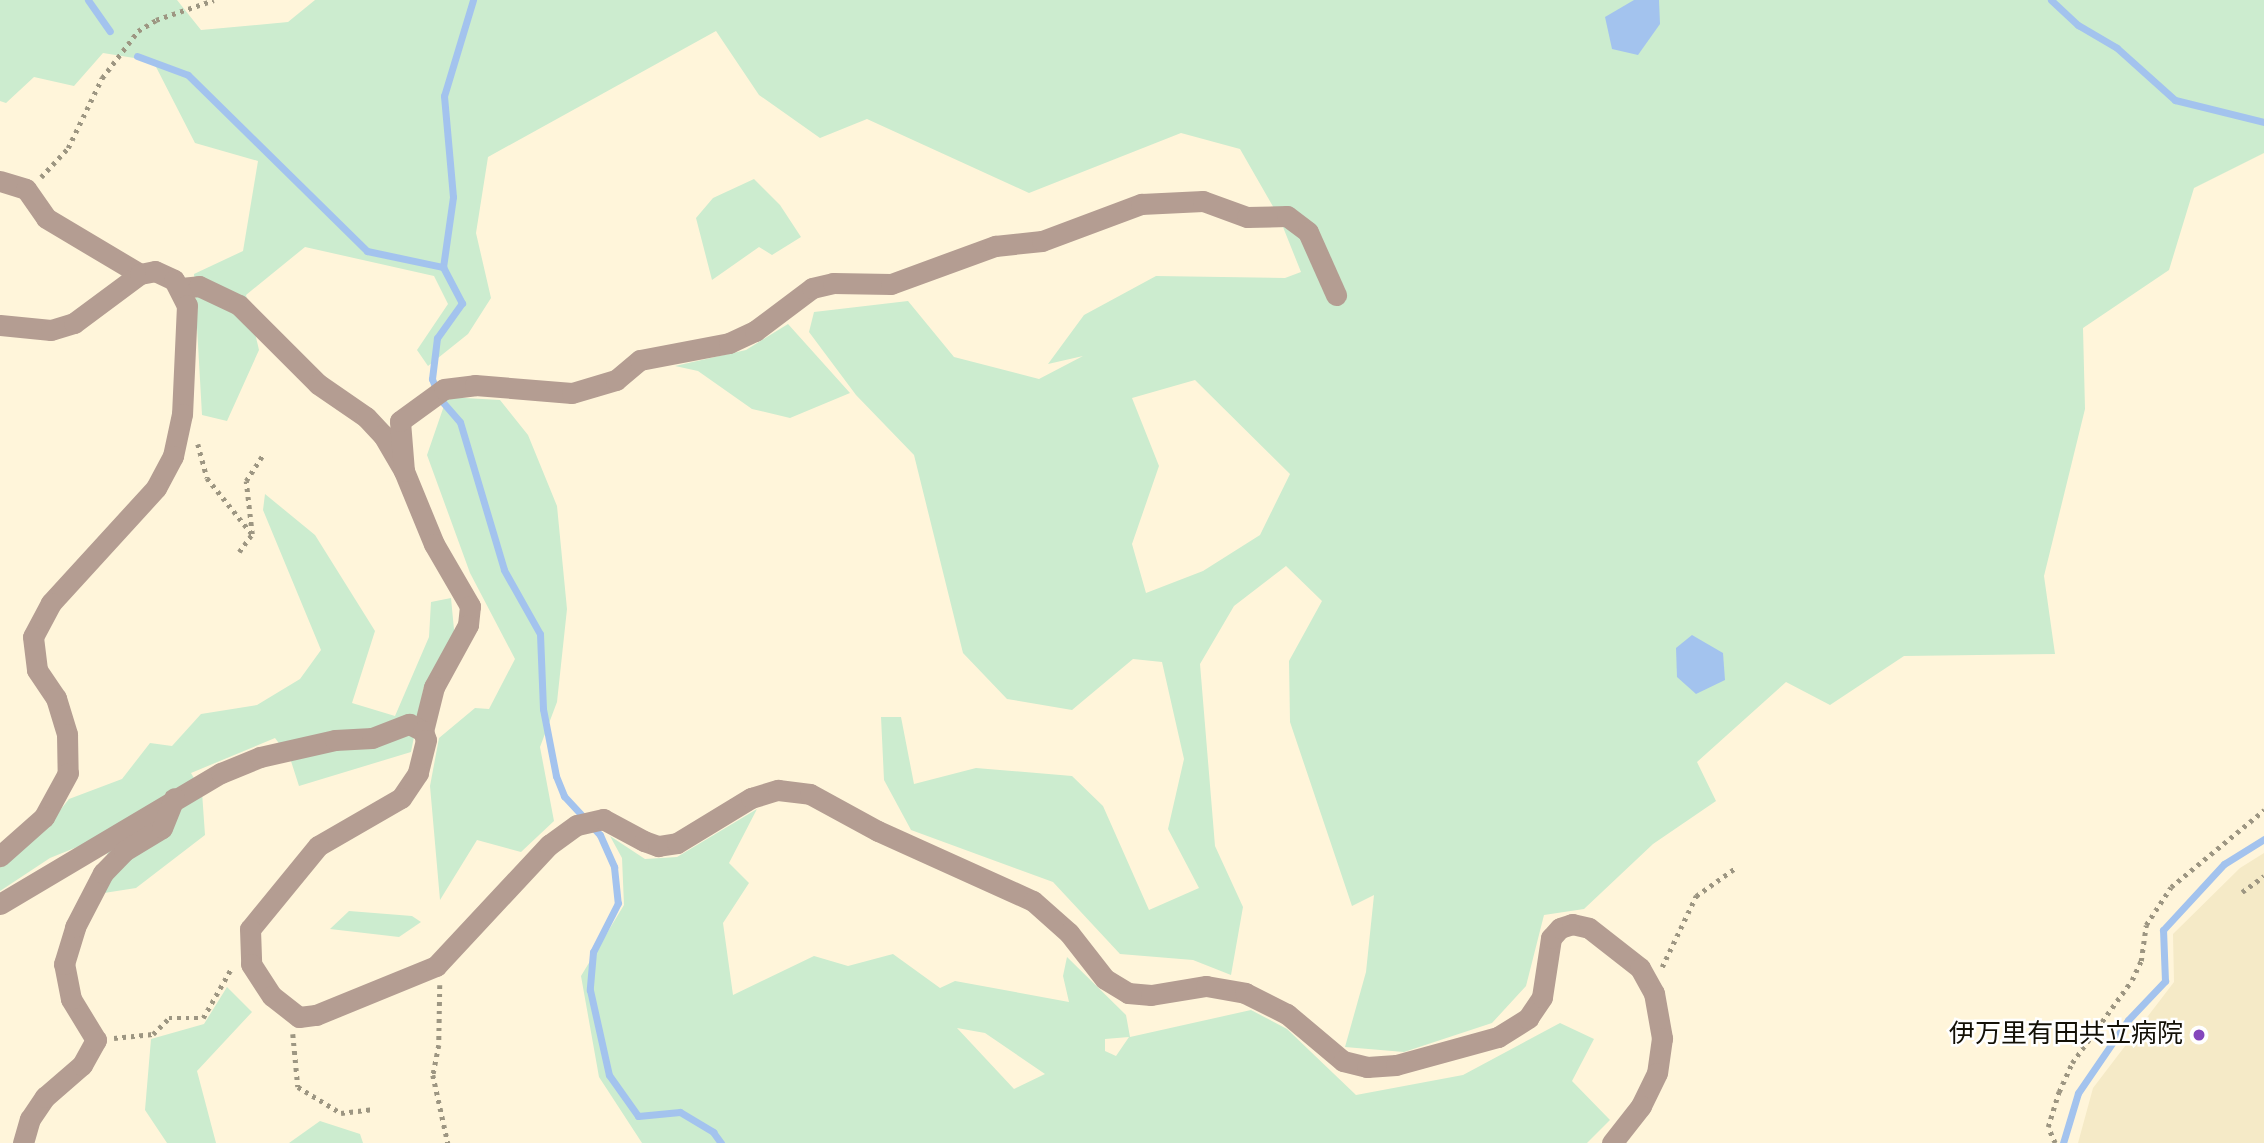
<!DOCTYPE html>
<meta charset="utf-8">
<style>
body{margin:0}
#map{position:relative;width:2264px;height:1143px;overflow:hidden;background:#fff5da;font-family:Signika,"Noto Sans JP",sans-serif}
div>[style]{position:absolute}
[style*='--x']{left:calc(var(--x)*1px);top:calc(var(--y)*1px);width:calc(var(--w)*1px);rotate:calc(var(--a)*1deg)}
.built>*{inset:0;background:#f5eac7}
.green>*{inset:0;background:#cceccf}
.water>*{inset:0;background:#a3c3ee}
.stream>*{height:7px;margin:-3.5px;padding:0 3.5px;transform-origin:3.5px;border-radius:3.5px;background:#a3c3ee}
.path>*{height:4.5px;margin-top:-2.25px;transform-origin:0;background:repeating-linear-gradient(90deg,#9d9682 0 3.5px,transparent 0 8.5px)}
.street>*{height:21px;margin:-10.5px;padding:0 10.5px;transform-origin:10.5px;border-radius:10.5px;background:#b49d92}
.dots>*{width:19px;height:19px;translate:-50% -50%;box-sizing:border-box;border:4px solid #fff;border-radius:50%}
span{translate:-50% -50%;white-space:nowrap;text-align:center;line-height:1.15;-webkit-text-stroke:5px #fff;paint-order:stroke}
.poi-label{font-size:26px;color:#131006}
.right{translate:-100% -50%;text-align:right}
</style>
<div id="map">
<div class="built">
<i style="clip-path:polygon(2264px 853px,2264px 1143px,2078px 1143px,2093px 1088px,2174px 982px,2173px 934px,2240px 868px)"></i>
</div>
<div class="green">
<i style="clip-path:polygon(evenodd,0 0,177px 0,201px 30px,288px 22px,315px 0,2264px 0,2264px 153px,2194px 188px,2169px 270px,2083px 328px,2085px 409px,2044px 576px,2055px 654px,1904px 656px,1830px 705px,1786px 682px,1697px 762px,1716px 801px,1653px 844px,1584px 909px,1544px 915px,1526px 986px,1492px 1023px,1404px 1052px,1345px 1047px,1366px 972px,1374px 895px,1352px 906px,1290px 722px,1289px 661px,1322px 601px,1286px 566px,1234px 606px,1200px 664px,1215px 846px,1243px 907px,1231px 975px,1193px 960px,1120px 954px,1053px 882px,911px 830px,884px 780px,881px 717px,901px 717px,914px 784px,976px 768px,1072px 776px,1103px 806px,1149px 910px,1199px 888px,1168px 829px,1184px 759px,1162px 662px,1133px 659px,1072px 710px,1007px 699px,963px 653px,914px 455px,856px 395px,809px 332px,814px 312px,908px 301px,954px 357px,1039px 379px,1083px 356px,1048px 364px,1084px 315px,1156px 276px,1285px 278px,1301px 272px,1279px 217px,1240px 149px,1181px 133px,1029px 193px,867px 119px,820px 138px,759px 95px,716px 31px,488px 157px,476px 233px,491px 298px,468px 334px,428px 366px,417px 350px,448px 304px,434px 276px,305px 247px,246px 295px,259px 350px,227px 421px,202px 415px,194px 274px,243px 251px,258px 161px,195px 143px,153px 61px,103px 53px,74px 86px,34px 77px,6px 103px,0 101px,0 0,1195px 380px,1290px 474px,1260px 535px,1203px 571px,1146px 593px,1132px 544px,1159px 466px,1132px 398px,1195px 380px)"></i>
<i style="clip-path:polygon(754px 179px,780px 205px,801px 237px,772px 255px,759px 247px,712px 280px,696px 218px,713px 198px)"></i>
<i style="clip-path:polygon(788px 324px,850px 393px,790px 418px,752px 409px,698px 371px,675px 366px,746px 350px)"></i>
<i style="clip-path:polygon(447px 397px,500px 400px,528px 435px,557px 506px,567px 609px,557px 702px,540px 747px,554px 821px,521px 852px,477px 840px,440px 900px,430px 786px,439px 738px,475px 708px,489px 709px,515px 659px,470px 573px,427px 455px)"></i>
<i style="clip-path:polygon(265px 494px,315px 535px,375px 631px,352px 703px,395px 716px,429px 637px,431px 602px,451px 598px,455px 640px,424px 686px,411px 752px,299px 786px,290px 758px,275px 738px,191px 773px,202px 792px,205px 835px,136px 888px,104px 893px,109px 834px,50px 858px,0 891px,0 867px,42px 833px,69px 799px,122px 779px,150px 743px,172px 746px,201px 714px,257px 705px,300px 679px,321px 650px,263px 510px)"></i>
<i style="clip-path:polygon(evenodd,757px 809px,729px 863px,749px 883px,723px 923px,733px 995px,814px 956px,848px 966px,893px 954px,940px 988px,955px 981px,1069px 1002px,1063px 976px,1067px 957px,1126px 1015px,1130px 1037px,1251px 1010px,1287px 1029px,1356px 1095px,1463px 1075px,1560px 1023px,1594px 1039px,1572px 1081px,1610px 1120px,1587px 1143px,642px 1143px,599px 1077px,581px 976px,624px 905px,622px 858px,610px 836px,645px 859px,677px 857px,757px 809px,957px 1028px,985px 1033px,1045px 1074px,1014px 1089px,957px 1028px,757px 809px,1129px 1037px,1116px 1056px,1105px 1051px,1105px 1039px,1129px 1037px)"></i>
<i style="clip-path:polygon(349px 911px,412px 916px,421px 922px,399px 937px,330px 929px)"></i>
<i style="clip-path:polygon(227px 987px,252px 1012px,197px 1071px,216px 1143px,167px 1143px,145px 1110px,151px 1039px,204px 1024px)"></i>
<i style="clip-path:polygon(320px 1121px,360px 1134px,363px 1143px,289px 1143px)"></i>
</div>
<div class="water">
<i style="clip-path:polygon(1634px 0,1659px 0,1660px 24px,1638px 55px,1612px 49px,1605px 17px)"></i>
<i style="clip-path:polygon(1692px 635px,1723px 653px,1725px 680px,1696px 694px,1677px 677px,1676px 648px)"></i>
</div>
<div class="stream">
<i style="--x:88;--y:0;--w:38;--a:55"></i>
<i style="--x:473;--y:0;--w:100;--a:106.8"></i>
<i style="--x:444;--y:96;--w:101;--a:84.9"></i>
<i style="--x:453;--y:197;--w:71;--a:98.1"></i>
<i style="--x:443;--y:267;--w:41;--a:62.2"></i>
<i style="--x:462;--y:303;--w:43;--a:125.5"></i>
<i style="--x:437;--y:338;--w:41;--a:97"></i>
<i style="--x:432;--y:379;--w:22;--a:68"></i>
<i style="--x:440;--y:399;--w:30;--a:49"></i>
<i style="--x:460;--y:422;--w:154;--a:73.4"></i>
<i style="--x:504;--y:570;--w:73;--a:60.6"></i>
<i style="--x:540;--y:634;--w:75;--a:87.7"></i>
<i style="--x:543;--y:709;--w:68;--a:79"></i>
<i style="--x:556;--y:776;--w:22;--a:68"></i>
<i style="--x:564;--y:796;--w:53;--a:47.3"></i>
<i style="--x:600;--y:835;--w:35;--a:66"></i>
<i style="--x:614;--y:867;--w:36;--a:84"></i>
<i style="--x:618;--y:903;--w:55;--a:117"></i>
<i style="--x:593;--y:952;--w:38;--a:95"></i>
<i style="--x:590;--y:990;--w:87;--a:77.4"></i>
<i style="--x:609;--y:1075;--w:50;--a:54.7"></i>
<i style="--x:638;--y:1116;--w:42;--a:-5.4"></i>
<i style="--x:680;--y:1112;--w:39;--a:31"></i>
<i style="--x:713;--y:1132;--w:14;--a:54"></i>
<i style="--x:2051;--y:0;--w:37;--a:43"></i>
<i style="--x:2078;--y:25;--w:45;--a:30.5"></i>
<i style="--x:2117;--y:48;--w:78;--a:41.9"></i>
<i style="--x:2175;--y:100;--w:92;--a:13.9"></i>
<i style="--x:137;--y:56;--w:54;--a:20.4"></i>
<i style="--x:188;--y:75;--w:251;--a:44.5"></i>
<i style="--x:367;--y:251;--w:78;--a:11.9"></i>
<i style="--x:2063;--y:1143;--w:52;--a:-73.3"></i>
<i style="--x:2078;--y:1093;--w:88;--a:-55.6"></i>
<i style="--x:2128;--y:1020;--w:54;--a:-46.5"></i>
<i style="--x:2165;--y:981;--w:51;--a:-92.2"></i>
<i style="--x:2163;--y:930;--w:90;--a:-47.3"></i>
<i style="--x:2224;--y:864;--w:47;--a:-32"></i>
</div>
<div class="path">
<i style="--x:41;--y:177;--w:40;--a:-47"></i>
<i style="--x:68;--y:148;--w:78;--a:-64.1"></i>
<i style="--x:102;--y:78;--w:59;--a:-52.5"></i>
<i style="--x:138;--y:31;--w:21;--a:-31"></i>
<i style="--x:156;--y:20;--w:61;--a:-19"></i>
<i style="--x:198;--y:444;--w:35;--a:75"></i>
<i style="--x:207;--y:478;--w:72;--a:51.2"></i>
<i style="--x:239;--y:552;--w:22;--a:-54"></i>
<i style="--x:252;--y:534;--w:53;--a:-96.5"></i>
<i style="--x:246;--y:481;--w:33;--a:-57"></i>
<i style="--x:2242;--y:892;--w:27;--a:-36"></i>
<i style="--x:1662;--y:967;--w:79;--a:-64.4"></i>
<i style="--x:1696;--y:896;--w:47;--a:-35.4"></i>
<i style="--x:440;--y:985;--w:60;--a:91"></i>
<i style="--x:439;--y:1045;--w:31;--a:101"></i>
<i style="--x:433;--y:1075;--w:70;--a:77.6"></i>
<i style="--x:293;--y:1034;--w:53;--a:84.6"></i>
<i style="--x:298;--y:1087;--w:50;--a:31.2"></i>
<i style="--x:341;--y:1113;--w:31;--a:-7"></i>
<i style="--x:114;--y:1038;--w:39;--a:-6"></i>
<i style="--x:153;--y:1034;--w:23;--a:-45"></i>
<i style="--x:169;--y:1018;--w:34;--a:0"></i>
<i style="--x:203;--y:1018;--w:56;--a:-60.3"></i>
<i style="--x:2055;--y:1143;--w:17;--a:-114"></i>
<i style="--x:2048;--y:1127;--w:37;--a:-73"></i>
<i style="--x:2059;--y:1092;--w:32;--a:-66"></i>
<i style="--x:2072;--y:1063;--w:102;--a:-54.1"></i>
<i style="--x:2132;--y:980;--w:21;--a:-65"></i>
<i style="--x:2141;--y:961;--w:36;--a:-82"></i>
<i style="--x:2146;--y:925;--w:45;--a:-56.7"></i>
<i style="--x:2171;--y:887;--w:121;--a:-39.6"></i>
</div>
<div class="street">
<i style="--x:0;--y:181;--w:27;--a:17"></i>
<i style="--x:26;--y:189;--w:35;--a:55"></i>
<i style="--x:46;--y:218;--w:109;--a:30.8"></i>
<i style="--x:181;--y:288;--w:18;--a:-6"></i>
<i style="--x:199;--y:286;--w:44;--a:25.4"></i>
<i style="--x:239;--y:305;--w:112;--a:45"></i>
<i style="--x:318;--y:384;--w:58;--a:34.5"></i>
<i style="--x:366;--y:417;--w:25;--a:47"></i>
<i style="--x:383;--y:435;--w:42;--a:59.7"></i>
<i style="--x:404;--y:471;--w:79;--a:67.7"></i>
<i style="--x:434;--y:544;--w:72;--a:59.9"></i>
<i style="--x:470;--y:606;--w:19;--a:96"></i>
<i style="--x:468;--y:625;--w:71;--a:118.7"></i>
<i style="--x:434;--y:687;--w:45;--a:104"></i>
<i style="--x:0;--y:325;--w:51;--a:5.6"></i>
<i style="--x:51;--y:330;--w:24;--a:-17"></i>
<i style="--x:74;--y:323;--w:82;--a:-36.6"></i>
<i style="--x:140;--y:274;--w:15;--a:-11"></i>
<i style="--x:155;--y:271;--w:21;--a:25"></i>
<i style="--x:174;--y:280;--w:28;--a:63"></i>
<i style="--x:187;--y:305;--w:109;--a:92.6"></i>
<i style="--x:182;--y:414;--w:43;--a:102.1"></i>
<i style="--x:173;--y:456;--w:36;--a:118"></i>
<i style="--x:156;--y:488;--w:156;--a:132.4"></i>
<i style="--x:51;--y:603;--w:38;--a:118"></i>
<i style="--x:33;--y:637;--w:33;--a:83"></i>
<i style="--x:37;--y:670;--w:34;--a:56"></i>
<i style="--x:56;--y:698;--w:38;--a:73"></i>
<i style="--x:67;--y:734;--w:39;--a:89"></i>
<i style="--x:68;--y:773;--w:50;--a:118.6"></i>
<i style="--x:44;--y:817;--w:59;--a:138.4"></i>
<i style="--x:404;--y:471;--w:50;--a:-94.6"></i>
<i style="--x:400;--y:421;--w:54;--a:-36"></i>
<i style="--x:444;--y:389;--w:31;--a:-7"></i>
<i style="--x:475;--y:385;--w:97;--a:4.7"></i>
<i style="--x:572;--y:393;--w:46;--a:-16.5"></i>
<i style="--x:616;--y:380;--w:31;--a:-40"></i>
<i style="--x:640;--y:360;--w:91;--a:-10.8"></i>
<i style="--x:729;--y:343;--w:29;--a:-25"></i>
<i style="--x:755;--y:331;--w:71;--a:-37"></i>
<i style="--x:812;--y:288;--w:22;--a:-13"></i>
<i style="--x:833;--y:283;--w:58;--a:1"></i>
<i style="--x:891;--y:284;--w:111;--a:-20.1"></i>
<i style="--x:995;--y:246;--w:47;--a:-6.1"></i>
<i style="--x:1042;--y:241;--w:106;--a:-20.5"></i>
<i style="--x:1141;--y:204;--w:62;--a:-2.8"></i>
<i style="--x:1203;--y:201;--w:47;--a:20"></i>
<i style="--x:1247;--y:217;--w:40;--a:-1.4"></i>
<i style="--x:1287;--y:216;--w:26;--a:37"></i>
<i style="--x:1308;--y:232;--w:69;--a:66"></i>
<i style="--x:0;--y:904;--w:257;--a:-30.7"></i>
<i style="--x:221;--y:773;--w:42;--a:-22.3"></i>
<i style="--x:260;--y:757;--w:77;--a:-12.8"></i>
<i style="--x:335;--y:740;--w:37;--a:-3"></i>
<i style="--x:372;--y:738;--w:40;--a:-21"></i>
<i style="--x:409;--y:724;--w:16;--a:27"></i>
<i style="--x:423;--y:731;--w:9;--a:72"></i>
<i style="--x:426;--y:740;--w:34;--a:104"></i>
<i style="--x:418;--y:773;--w:30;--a:124"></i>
<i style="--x:401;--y:798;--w:96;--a:150"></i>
<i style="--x:318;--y:846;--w:107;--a:129.3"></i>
<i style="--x:250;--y:929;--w:35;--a:88"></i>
<i style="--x:251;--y:964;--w:38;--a:57"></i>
<i style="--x:272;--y:996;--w:34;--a:38"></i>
<i style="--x:299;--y:1017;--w:17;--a:-7"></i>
<i style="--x:316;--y:1015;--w:130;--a:-22.2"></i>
<i style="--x:436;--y:966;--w:166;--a:-47"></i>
<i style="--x:549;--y:845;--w:34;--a:-36"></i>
<i style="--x:577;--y:825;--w:27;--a:-13"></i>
<i style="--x:603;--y:819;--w:47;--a:28.2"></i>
<i style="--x:644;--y:841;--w:15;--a:20"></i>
<i style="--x:658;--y:846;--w:19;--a:-9"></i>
<i style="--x:677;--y:843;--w:87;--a:-31.3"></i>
<i style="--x:751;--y:798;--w:28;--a:-17"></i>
<i style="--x:778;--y:790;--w:32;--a:7"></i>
<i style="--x:810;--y:794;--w:77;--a:28.6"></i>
<i style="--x:878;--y:831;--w:170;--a:24.3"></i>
<i style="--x:1033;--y:901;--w:48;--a:41.6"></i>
<i style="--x:1069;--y:933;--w:58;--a:52"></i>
<i style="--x:1105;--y:979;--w:27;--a:31"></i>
<i style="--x:1128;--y:993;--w:23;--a:5"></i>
<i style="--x:1151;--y:995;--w:56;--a:-9.3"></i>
<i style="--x:1206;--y:986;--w:40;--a:10"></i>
<i style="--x:1245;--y:993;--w:47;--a:26.6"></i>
<i style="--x:1287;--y:1014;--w:73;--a:40"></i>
<i style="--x:1343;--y:1061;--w:25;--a:14"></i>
<i style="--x:1367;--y:1067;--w:29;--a:-4"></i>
<i style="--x:1396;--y:1065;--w:106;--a:-15.4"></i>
<i style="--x:1498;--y:1037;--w:36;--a:-32"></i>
<i style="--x:1528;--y:1018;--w:25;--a:-56"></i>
<i style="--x:1542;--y:997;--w:60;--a:-81.3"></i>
<i style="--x:1551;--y:938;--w:13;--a:-48"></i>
<i style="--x:1560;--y:928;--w:13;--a:-18"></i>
<i style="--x:1572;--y:924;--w:17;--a:13"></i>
<i style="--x:1589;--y:928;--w:65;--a:38.1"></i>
<i style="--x:1640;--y:968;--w:29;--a:61"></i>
<i style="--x:1654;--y:993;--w:46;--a:79.9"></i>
<i style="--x:1662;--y:1038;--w:35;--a:98"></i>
<i style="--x:1657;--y:1073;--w:37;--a:116"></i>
<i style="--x:1641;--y:1106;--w:47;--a:128.1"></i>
<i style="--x:23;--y:1143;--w:25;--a:-74"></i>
<i style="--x:30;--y:1119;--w:27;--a:-56"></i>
<i style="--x:45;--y:1097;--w:49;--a:-40.9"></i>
<i style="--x:82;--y:1065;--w:29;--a:-61"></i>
<i style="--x:96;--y:1040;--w:48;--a:-121.4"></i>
<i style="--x:71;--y:999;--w:36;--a:-101"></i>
<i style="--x:64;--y:964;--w:39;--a:-73"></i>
<i style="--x:75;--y:927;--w:61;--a:-62.6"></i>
<i style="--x:103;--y:873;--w:30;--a:-46"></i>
<i style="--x:124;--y:851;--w:44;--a:-31.2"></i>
<i style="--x:162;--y:828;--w:32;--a:-68"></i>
</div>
<div class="dots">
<i style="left:2199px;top:1035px;background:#8446bc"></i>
</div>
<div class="poi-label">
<span class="right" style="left:2183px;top:1035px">伊万里有田共立病院</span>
</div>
</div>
